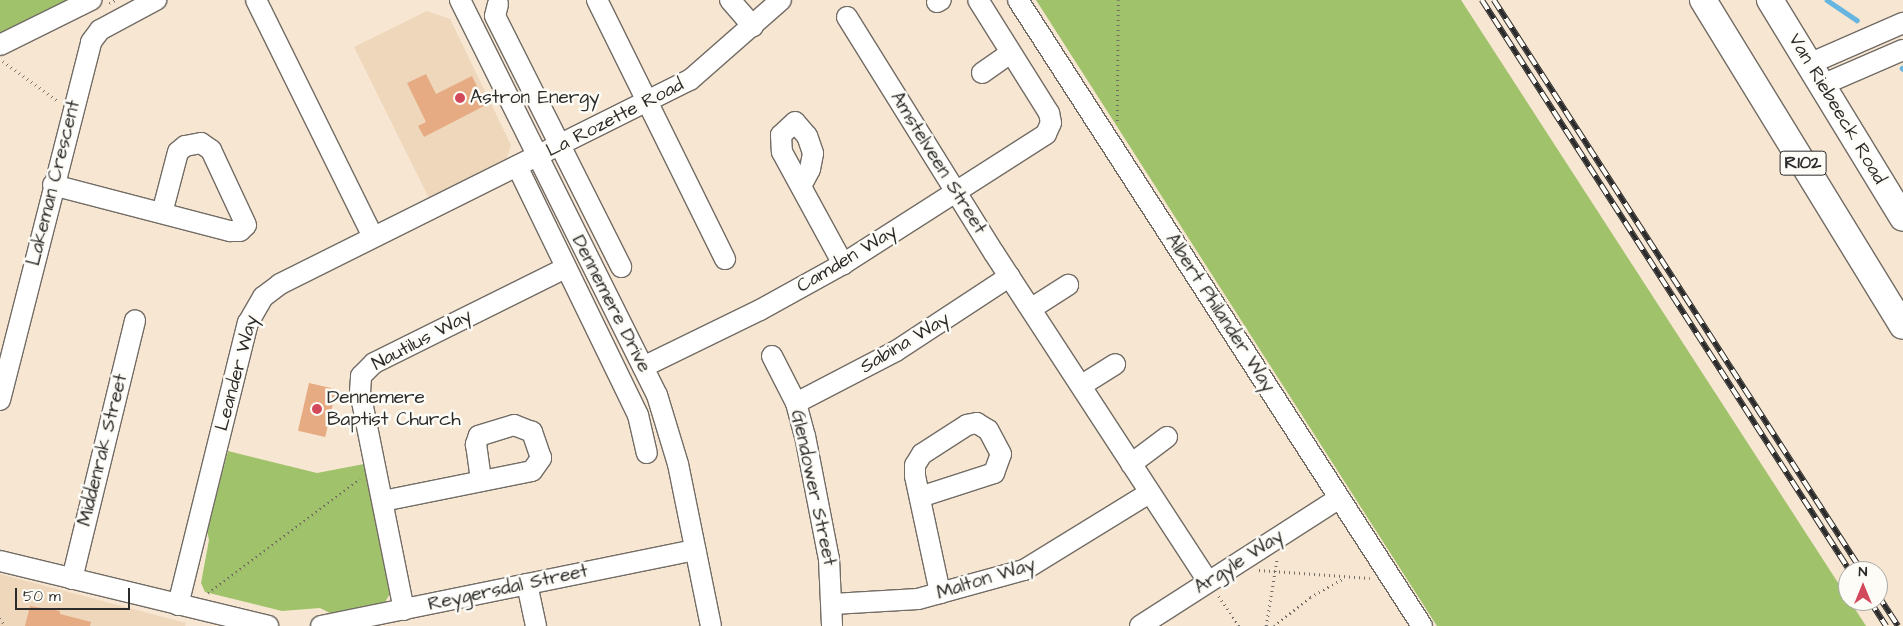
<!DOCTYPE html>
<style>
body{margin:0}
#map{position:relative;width:1903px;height:626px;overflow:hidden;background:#f7e6d1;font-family:"Architects Daughter",sans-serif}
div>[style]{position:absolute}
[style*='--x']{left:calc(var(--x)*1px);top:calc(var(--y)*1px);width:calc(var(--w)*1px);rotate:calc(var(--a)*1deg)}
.built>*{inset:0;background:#eed7bb}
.green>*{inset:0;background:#a0c26b}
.stream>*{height:4.5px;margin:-2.25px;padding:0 2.25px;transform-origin:2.25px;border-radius:2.25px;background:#66b4e0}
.building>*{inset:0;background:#e7ab83;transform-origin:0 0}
.path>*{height:2.5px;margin-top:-1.25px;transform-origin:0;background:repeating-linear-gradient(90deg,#726c65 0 1px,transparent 0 5px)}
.roads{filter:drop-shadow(1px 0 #726c65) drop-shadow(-1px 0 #726c65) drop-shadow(0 1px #726c65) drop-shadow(0 -1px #726c65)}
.minor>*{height:20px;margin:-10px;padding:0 10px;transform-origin:10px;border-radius:10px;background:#fff}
.major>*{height:26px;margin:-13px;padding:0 13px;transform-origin:13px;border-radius:13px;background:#fff}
.rail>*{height:5.5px;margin-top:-2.75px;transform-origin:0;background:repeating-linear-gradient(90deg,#fdfcf7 0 11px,#2b2b2b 0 22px);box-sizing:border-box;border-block:1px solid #2b2b2b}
.dots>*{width:14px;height:14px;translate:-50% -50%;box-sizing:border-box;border:2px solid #fdfcf7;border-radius:50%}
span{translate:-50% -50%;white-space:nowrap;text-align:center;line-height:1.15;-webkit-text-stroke:5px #fdfcf7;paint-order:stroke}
.shield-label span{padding:1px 4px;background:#fdfcf7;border:1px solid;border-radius:4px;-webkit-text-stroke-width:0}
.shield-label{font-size:18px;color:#2b2b2b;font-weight:700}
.poi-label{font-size:19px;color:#2b2b2b}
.left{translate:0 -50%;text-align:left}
.street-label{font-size:19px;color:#2b2b2b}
.north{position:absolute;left:1838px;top:561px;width:50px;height:50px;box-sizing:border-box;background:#fdfcf7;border:1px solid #a9a8a5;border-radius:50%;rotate:0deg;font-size:14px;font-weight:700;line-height:20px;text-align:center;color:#2b2b2b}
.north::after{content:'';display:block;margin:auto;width:18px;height:22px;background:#d1495b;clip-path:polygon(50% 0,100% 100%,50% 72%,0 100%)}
.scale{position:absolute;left:15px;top:588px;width:115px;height:22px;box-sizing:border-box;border:2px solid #2b2b2b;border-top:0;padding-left:6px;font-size:15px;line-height:18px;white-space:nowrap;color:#2b2b2b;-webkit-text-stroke:4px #fdfcf7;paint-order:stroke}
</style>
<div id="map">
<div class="built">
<i style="clip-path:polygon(427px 11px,450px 19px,511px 145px,506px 161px,429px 198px,354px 47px)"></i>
<i style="clip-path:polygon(0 574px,186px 623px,185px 626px,0 626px)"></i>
</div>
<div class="green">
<i style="clip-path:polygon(0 0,76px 0,0 38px)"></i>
<i style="clip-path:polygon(1036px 0,1461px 0,1866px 626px,1437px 626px)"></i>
<i style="clip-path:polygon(228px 451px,317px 473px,364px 464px,390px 594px,385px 602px,330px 613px,320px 608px,282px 611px,205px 592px,201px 583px,209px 540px,207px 531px)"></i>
</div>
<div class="stream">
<i style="--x:1827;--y:0;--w:36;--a:34"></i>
<i style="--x:1902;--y:68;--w:1;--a:45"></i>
</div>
<div class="building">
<i style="clip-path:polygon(426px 74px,436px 94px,472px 76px,486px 105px,424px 137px,418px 126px,426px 122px,407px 83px)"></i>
<i style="left:309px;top:383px;width:28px;height:49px;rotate:13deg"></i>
<i style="clip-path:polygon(30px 606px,60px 611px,60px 614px,91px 622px,90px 626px,25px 626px)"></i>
</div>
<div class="path">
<i style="--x:109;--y:3;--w:7;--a:-27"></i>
<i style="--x:3;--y:61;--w:69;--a:36.2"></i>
<i style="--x:1117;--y:121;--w:121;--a:-89.5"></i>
<i style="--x:1259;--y:570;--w:111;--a:4.1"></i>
<i style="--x:208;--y:593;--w:190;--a:-36.9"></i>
<i style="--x:1219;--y:596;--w:36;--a:56"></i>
<i style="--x:0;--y:618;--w:10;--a:53"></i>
<i style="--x:1266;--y:626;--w:69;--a:-80.8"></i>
<i style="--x:1274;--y:626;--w:46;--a:-38.9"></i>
<i style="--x:1310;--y:597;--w:39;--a:-29"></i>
</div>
<div class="roads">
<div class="minor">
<i style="--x:256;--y:0;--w:264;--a:63.7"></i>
<i style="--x:460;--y:0;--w:441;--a:63.5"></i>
<i style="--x:657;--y:395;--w:72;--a:73.1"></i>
<i style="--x:678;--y:464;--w:165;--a:78.5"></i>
<i style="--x:597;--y:0;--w:289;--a:63.7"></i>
<i style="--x:730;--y:0;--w:35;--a:49"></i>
<i style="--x:1018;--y:0;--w:745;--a:57.16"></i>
<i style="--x:937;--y:2;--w:4;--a:-27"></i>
<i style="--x:498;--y:4;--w:12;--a:104"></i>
<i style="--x:495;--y:16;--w:281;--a:63.3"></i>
<i style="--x:847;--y:17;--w:278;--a:58.1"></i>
<i style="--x:994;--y:253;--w:392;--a:56.9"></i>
<i style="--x:0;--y:45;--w:102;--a:-26.3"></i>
<i style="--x:1809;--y:64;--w:103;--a:-23.6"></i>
<i style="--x:982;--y:73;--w:35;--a:-35"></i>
<i style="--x:1822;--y:85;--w:88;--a:-23.4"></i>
<i style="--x:517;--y:166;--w:277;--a:64.1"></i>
<i style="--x:638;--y:415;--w:39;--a:77"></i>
<i style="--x:53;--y:185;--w:183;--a:14.6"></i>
<i style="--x:230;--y:231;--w:10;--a:0"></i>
<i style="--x:240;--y:231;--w:8;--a:-45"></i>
<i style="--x:246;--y:225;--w:83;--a:-115"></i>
<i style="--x:211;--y:150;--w:12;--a:-145"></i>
<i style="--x:201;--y:143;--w:16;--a:169"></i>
<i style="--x:185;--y:146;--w:9;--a:139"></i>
<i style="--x:178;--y:152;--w:63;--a:104.7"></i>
<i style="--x:801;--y:186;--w:19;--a:-62"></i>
<i style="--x:810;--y:169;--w:16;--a:-79"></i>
<i style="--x:813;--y:153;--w:18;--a:-109"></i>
<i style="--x:807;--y:136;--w:18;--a:-131"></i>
<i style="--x:795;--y:122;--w:19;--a:137"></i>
<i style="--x:781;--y:135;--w:17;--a:87"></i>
<i style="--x:782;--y:152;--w:128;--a:61.4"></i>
<i style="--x:1032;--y:308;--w:43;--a:-32.6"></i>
<i style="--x:772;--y:356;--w:53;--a:62.9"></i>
<i style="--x:796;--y:403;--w:34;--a:75"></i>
<i style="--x:805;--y:436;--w:125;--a:79"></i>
<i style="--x:829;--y:559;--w:67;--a:87.4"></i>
<i style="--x:643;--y:367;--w:130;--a:-26"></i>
<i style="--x:760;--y:310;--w:95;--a:-29"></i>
<i style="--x:843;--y:264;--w:241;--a:-32.6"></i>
<i style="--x:1046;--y:134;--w:12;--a:-66"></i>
<i style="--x:1051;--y:123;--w:10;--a:-101"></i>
<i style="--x:1049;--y:113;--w:133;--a:-122.1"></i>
<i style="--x:1082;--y:385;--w:39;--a:-32"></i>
<i style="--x:0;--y:400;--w:369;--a:-75.7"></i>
<i style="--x:91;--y:42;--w:15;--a:-53"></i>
<i style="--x:100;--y:30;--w:64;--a:-28.2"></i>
<i style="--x:796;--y:403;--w:113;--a:-27.5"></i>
<i style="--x:896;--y:351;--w:136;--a:-33.3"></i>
<i style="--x:1131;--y:464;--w:45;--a:-36.9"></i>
<i style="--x:920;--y:497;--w:78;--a:-18"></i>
<i style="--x:994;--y:473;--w:20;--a:-70"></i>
<i style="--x:1001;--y:454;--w:27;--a:-118"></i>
<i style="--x:988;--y:430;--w:13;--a:-148"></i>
<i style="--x:977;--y:423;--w:10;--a:169"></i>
<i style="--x:967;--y:425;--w:54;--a:147.2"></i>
<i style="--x:922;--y:454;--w:13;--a:122"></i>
<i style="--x:915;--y:465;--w:11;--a:90"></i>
<i style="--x:915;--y:476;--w:120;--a:77.9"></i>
<i style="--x:383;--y:501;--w:152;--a:-11.4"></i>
<i style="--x:532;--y:471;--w:16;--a:-55"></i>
<i style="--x:541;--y:458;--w:28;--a:-109"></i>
<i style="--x:532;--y:432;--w:19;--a:-159"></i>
<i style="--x:514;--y:425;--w:37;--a:163"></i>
<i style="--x:479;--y:436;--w:9;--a:111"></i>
<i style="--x:476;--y:444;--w:37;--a:82"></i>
<i style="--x:0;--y:561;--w:276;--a:13.6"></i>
<i style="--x:72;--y:579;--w:266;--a:-76.3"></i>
<i style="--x:527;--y:584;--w:43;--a:77.9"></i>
<i style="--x:833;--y:604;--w:85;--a:-3.4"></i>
<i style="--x:918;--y:599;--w:110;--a:-15.3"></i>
<i style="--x:1024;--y:570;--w:147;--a:-31.6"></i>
<i style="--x:178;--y:605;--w:291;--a:-76.1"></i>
<i style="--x:248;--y:323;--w:30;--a:-60"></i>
<i style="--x:263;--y:297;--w:21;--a:-37"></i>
<i style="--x:280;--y:284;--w:458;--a:-26.5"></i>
<i style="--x:690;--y:80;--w:121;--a:-41.3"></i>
<i style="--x:404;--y:610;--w:222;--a:-101.4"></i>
<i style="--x:360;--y:392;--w:16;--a:-86"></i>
<i style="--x:361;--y:376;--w:18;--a:-45"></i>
<i style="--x:374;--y:363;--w:213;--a:-26.4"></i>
<i style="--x:321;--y:626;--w:382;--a:-11.5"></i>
<i style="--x:1140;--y:626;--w:237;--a:-32.7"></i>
</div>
<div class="major">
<i style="--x:1703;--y:0;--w:382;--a:58.5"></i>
<i style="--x:1770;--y:0;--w:255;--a:58.6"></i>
</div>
</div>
<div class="rail">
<i style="--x:1482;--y:0;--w:679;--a:57.2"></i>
<i style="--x:1494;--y:0;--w:679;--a:57.2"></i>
<i style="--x:1878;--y:595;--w:37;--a:57"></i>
<i style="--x:1870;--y:601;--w:30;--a:57"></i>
</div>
<div class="dots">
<i style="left:460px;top:98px;background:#d1495b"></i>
<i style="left:317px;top:409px;background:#d1495b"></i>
</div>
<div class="shield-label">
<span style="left:1803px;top:163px">R102</span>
</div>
<div class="poi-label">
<span class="left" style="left:470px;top:98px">Astron Energy</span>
<span class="left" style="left:327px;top:409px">Dennemere<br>Baptist Church</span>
</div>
<div class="street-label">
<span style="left:1837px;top:109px;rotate:59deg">Van Riebeeck Road</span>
<span style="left:615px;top:118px;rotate:-27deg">La Rozette Road</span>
<span style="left:938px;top:163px;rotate:58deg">Amstelveen Street</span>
<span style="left:54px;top:183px;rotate:-76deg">Lakeman Crescent</span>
<span style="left:847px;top:259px;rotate:-31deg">Camden Way</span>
<span style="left:611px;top:304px;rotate:63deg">Dennemere Drive</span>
<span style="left:1220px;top:313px;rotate:57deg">Albert Philander Way</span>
<span style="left:422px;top:340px;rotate:-28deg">Nautilus Way</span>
<span style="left:905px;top:343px;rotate:-31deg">Sabina Way</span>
<span style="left:237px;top:373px;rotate:-75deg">Leander Way</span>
<span style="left:103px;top:450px;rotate:-76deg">Middenrak Street</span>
<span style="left:813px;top:488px;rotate:78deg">Glendower Street</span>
<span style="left:1239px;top:562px;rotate:-33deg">Argyle Way</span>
<span style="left:986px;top:579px;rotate:-17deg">Malton Way</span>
<span style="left:508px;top:588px;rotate:-12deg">Reygersdal Street</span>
</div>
<div class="north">N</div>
<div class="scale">50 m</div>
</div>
